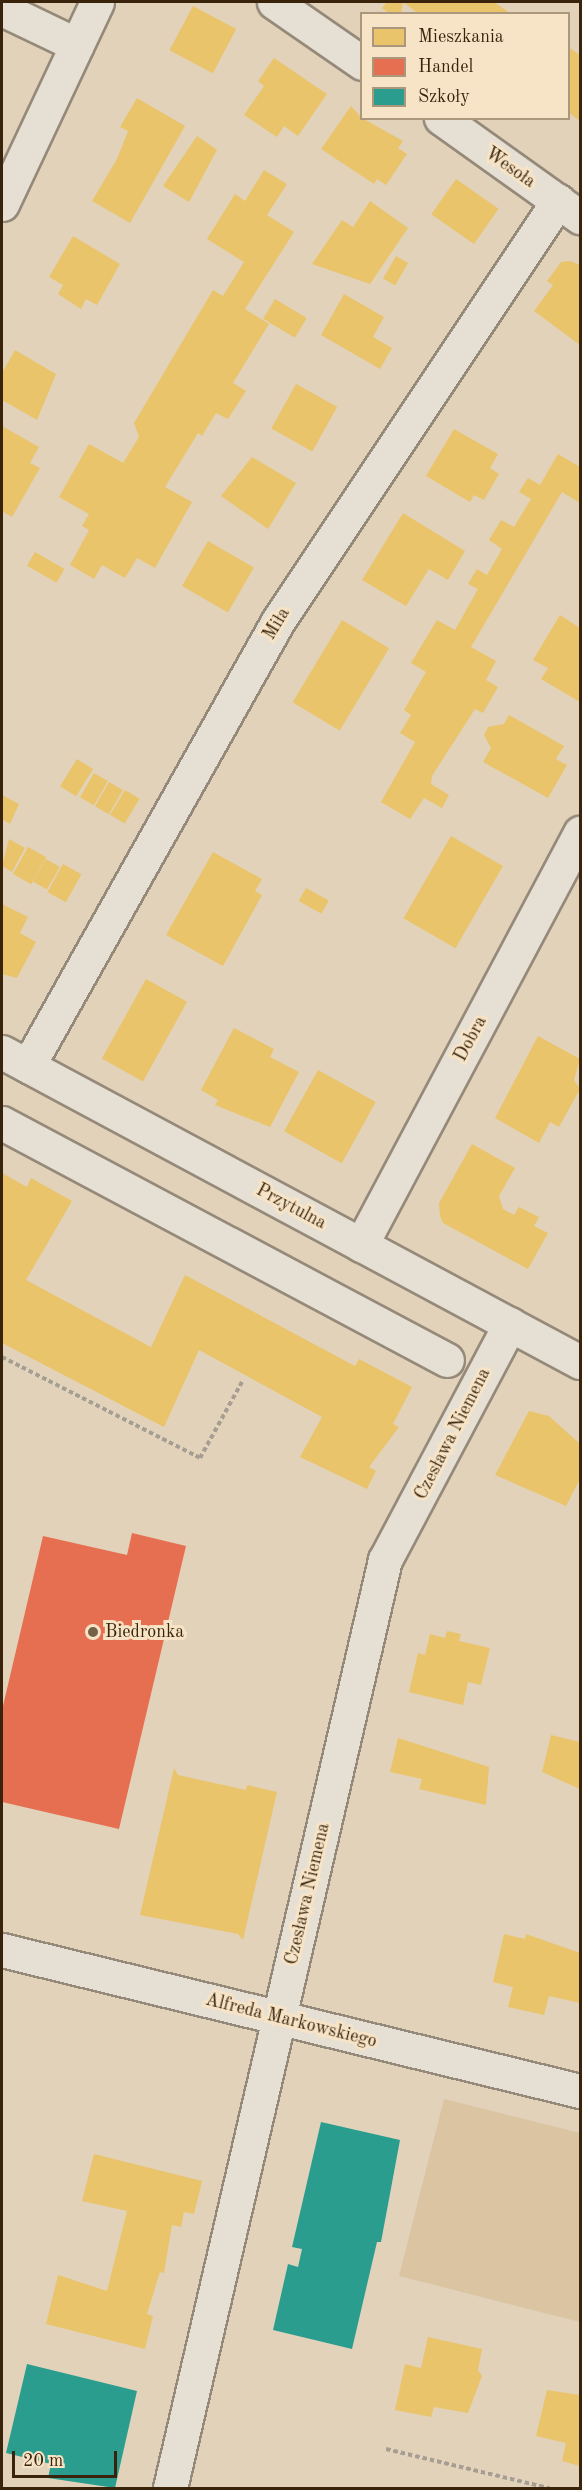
<!DOCTYPE html>
<meta charset="utf-8">
<style>
body{margin:0}
#map{position:relative;width:582px;height:2490px;overflow:hidden;background:#e2d2ba;font-family:"Old Standard TT",serif}
div>[style]{position:absolute}
[style*='--x']{left:calc(var(--x)*1px);top:calc(var(--y)*1px);width:calc(var(--w)*1px);rotate:calc(var(--a)*1deg)}
.green>*{inset:0;background:#dac4a2}
.homes>*{inset:0;background:#e9c46a;transform-origin:0 0}
.shops>*{inset:0;background:#e76f51}
.schools>*{inset:0;background:#2a9d8f}
.path>*{height:4px;margin-top:-2px;transform-origin:0;background:repeating-linear-gradient(90deg,#a69e92 0 4.5px,transparent 0 7.5px)}
.roads{filter:drop-shadow(2px 0 #958979) drop-shadow(-2px 0 #958979) drop-shadow(0 2px #958979) drop-shadow(0 -2px #958979)}
.minor>*{height:33px;margin:-16.5px;padding:0 16.5px;transform-origin:16.5px;border-radius:16.5px;background:#e6dfd3}
.dots>*{width:16px;height:16px;translate:-50% -50%;box-sizing:border-box;border:3px solid #f7e4c7;border-radius:50%}
span{translate:-50% -50%;white-space:nowrap;text-align:center;line-height:1.15;-webkit-text-stroke:6px #f7e4c7;paint-order:stroke}
.street-label{font-size:18px;color:#39240b}
.poi-label{font-size:18px;color:#39240b}
.left{translate:0 -50%;text-align:left}
.frame{position:absolute;inset:0;border:3px solid #39240b;pointer-events:none}
.legend{position:absolute;left:360px;top:12px;width:210px;height:108px;box-sizing:border-box;background:#f7e4c7;border:2px solid #ab977c;margin:0;padding:8px 10px;list-style:none;font-size:18px;color:#39240b}
.legend li{display:flex;align-items:center;gap:12px;height:30px}
.legend b{width:30px;border:2px solid #ab977c}
.scale{position:absolute;left:12px;top:2451px;width:105px;height:27px;box-sizing:border-box;border:3px solid #39240b;border-top:0;padding-left:8px;font-size:18px;line-height:21px;white-space:nowrap;color:#39240b;-webkit-text-stroke:4px #f7e4c7;paint-order:stroke}
</style>
<div id="map">
<div class="green">
<i style="clip-path:polygon(444px 2099px,580px 2133px,580px 2322px,399px 2276px)"></i>
</div>
<div class="homes">
<i style="clip-path:polygon(387px 2px,494px 2px,511px 14px,419px 14px,403px 2px,401px 14px,390px 14px,382px 8px)"></i>
<i style="left:193px;top:6px;width:49px;height:50px;rotate:28deg"></i>
<i style="clip-path:polygon(568px 47px,580px 55px,580px 121px,568px 112px)"></i>
<i style="clip-path:polygon(274px 58px,327px 94px,298px 136px,284px 126px,277px 137px,244px 115px,264px 86px,258px 81px)"></i>
<i style="clip-path:polygon(137px 98px,185px 126px,130px 223px,92px 201px,117px 159px,128px 131px,120px 127px)"></i>
<i style="clip-path:polygon(351px 106px,362px 118px,403px 141px,398px 148px,407px 154px,386px 185px,377px 179px,374px 184px,321px 149px)"></i>
<i style="clip-path:polygon(197px 136px,217px 150px,189px 202px,163px 186px)"></i>
<i style="clip-path:polygon(264px 170px,287px 184px,267px 215px,294px 232px,245px 309px,269px 324px,233px 383px,246px 391px,228px 419px,216px 413px,202px 436px,198px 433px,165px 487px,192px 502px,155px 568px,137px 558px,125px 578px,102px 565px,94px 579px,70px 565px,89px 530px,82px 526px,89px 514px,59px 497px,89px 444px,123px 463px,139px 437px,134px 423px,213px 290px,223px 296px,244px 262px,207px 239px,235px 194px,245px 201px)"></i>
<i style="left:456px;top:179px;width:52px;height:43px;rotate:35deg"></i>
<i style="clip-path:polygon(370px 201px,408px 228px,370px 284px,312px 264px,342px 220px,353px 227px)"></i>
<i style="clip-path:polygon(73px 236px,120px 264px,97px 305px,86px 299px,81px 309px,58px 294px,63px 285px,49px 277px)"></i>
<i style="left:396px;top:256px;width:14px;height:26px;rotate:30deg"></i>
<i style="clip-path:polygon(570px 261px,580px 265px,580px 345px,534px 311px,553px 285px,547px 281px,561px 262px)"></i>
<i style="clip-path:polygon(344px 294px,384px 317px,373px 337px,392px 348px,380px 369px,321px 335px)"></i>
<i style="left:275px;top:299px;width:37px;height:23px;rotate:31deg"></i>
<i style="clip-path:polygon(15px 350px,56px 374px,37px 420px,2px 400px,2px 373px)"></i>
<i style="left:296px;top:384px;width:47px;height:51px;rotate:29deg"></i>
<i style="clip-path:polygon(2px 426px,39px 447px,30px 463px,40px 468px,12px 517px,2px 511px)"></i>
<i style="clip-path:polygon(454px 429px,498px 454px,490px 468px,499px 474px,484px 500px,474px 495px,470px 502px,426px 476px)"></i>
<i style="clip-path:polygon(558px 454px,580px 467px,580px 503px,562px 492px,471px 647px,496px 661px,486px 680px,498px 687px,483px 713px,475px 709px,432px 776px,431px 784px,449px 795px,442px 808px,424px 798px,410px 819px,381px 802px,415px 742px,400px 733px,411px 715px,404px 710px,426px 672px,411px 663px,437px 620px,455px 630px,478px 589px,468px 584px,477px 569px,487px 575px,502px 549px,489px 540px,501px 520px,514px 527px,531px 499px,519px 492px,528px 478px,540px 485px)"></i>
<i style="clip-path:polygon(252px 457px,296px 483px,268px 529px,221px 496px)"></i>
<i style="clip-path:polygon(403px 513px,465px 551px,448px 580px,429px 569px,406px 606px,362px 580px)"></i>
<i style="left:208px;top:541px;width:53px;height:52px;rotate:30deg"></i>
<i style="left:35px;top:552px;width:34px;height:16px;rotate:30deg"></i>
<i style="clip-path:polygon(560px 615px,580px 628px,580px 702px,541px 679px,548px 668px,533px 660px)"></i>
<i style="left:342px;top:620px;width:55px;height:96px;rotate:31deg"></i>
<i style="clip-path:polygon(509px 715px,564px 746px,556px 759px,567px 765px,548px 798px,483px 762px,491px 748px,484px 735px,488px 727px,504px 724px)"></i>
<i style="left:77px;top:759px;width:19px;height:32px;rotate:32deg"></i>
<i style="left:94px;top:773px;width:16px;height:28px;rotate:30deg"></i>
<i style="left:109px;top:782px;width:16px;height:28px;rotate:30deg"></i>
<i style="left:125px;top:790px;width:17px;height:29px;rotate:31deg"></i>
<i style="clip-path:polygon(2px 795px,19px 804px,10px 824px,2px 819px)"></i>
<i style="left:451px;top:836px;width:60px;height:95px;rotate:30deg"></i>
<i style="clip-path:polygon(9px 839px,25px 848px,12px 872px,2px 866px)"></i>
<i style="left:28px;top:847px;width:21px;height:31px;rotate:29deg"></i>
<i style="clip-path:polygon(213px 852px,262px 879px,255px 891px,262px 895px,223px 966px,166px 935px)"></i>
<i style="left:46px;top:859px;width:16px;height:26px;rotate:30deg"></i>
<i style="left:63px;top:864px;width:21px;height:32px;rotate:29deg"></i>
<i style="left:306px;top:888px;width:26px;height:15px;rotate:29deg"></i>
<i style="clip-path:polygon(2px 904px,28px 917px,20px 933px,36px 942px,17px 978px,2px 974px)"></i>
<i style="left:146px;top:979px;width:47px;height:91px;rotate:29deg"></i>
<i style="clip-path:polygon(234px 1028px,274px 1049px,270px 1057px,299px 1072px,270px 1127px,215px 1105px,218px 1100px,201px 1090px)"></i>
<i style="clip-path:polygon(538px 1036px,580px 1059px,574px 1080px,580px 1089px,559px 1127px,550px 1122px,539px 1143px,495px 1118px)"></i>
<i style="left:318px;top:1070px;width:66px;height:70px;rotate:29deg"></i>
<i style="clip-path:polygon(472px 1144px,515px 1168px,499px 1196px,503px 1209px,514px 1215px,519px 1207px,539px 1217px,534px 1226px,548px 1233px,528px 1269px,443px 1223px,440px 1216px,439px 1203px)"></i>
<i style="clip-path:polygon(2px 1173px,27px 1187px,31px 1178px,72px 1201px,26px 1280px,151px 1347px,185px 1275px,355px 1366px,359px 1359px,412px 1387px,393px 1424px,399px 1427px,369px 1467px,376px 1471px,367px 1489px,300px 1457px,322px 1417px,199px 1350px,164px 1427px,2px 1343px)"></i>
<i style="clip-path:polygon(529px 1411px,549px 1416px,580px 1444px,580px 1479px,566px 1506px,495px 1475px)"></i>
<i style="clip-path:polygon(447px 1631px,461px 1634px,459px 1641px,490px 1648px,481px 1685px,468px 1682px,463px 1705px,409px 1692px,418px 1653px,425px 1655px,430px 1634px,445px 1638px)"></i>
<i style="clip-path:polygon(551px 1735px,580px 1742px,580px 1789px,542px 1772px)"></i>
<i style="clip-path:polygon(398px 1738px,489px 1767px,486px 1805px,419px 1789px,422px 1779px,390px 1772px)"></i>
<i style="clip-path:polygon(174px 1768px,178px 1775px,246px 1790px,247px 1785px,277px 1792px,243px 1940px,238px 1934px,140px 1915px)"></i>
<i style="clip-path:polygon(504px 1934px,525px 1939px,526px 1934px,580px 1953px,580px 2003px,549px 1996px,544px 2015px,508px 2007px,513px 1987px,493px 1982px)"></i>
<i style="clip-path:polygon(94px 2154px,202px 2181px,194px 2214px,184px 2212px,181px 2227px,172px 2225px,164px 2273px,160px 2272px,147px 2314px,153px 2316px,145px 2349px,46px 2324px,58px 2275px,107px 2291px,127px 2211px,82px 2201px)"></i>
<i style="clip-path:polygon(428px 2337px,482px 2349px,478px 2370px,482px 2376px,468px 2413px,434px 2407px,431px 2417px,395px 2410px,405px 2364px,421px 2368px)"></i>
<i style="clip-path:polygon(547px 2390px,580px 2395px,580px 2466px,562px 2461px,566px 2443px,536px 2436px)"></i>
</div>
<div class="shops">
<i style="clip-path:polygon(132px 1533px,186px 1546px,119px 1829px,2px 1802px,2px 1710px,43px 1536px,127px 1555px)"></i>
</div>
<div class="schools">
<i style="clip-path:polygon(321px 2122px,400px 2140px,381px 2242px,377px 2242px,352px 2349px,273px 2330px,288px 2264px,298px 2267px,302px 2249px,292px 2247px)"></i>
<i style="clip-path:polygon(27px 2364px,137px 2391px,115px 2488px,48px 2478px,51px 2464px,6px 2453px)"></i>
</div>
<div class="path">
<i style="--x:2;--y:1357;--w:222;--a:27"></i>
<i style="--x:200;--y:1458;--w:89;--a:-61.1"></i>
<i style="--x:386;--y:2449;--w:168;--a:13.5"></i>
</div>
<div class="roads">
<div class="minor">
<i style="--x:274;--y:2;--w:107;--a:34.7"></i>
<i style="--x:2;--y:9;--w:83;--a:25.6"></i>
<i style="--x:441;--y:118;--w:171;--a:35.5"></i>
<i style="--x:2;--y:204;--w:223;--a:-64.8"></i>
<i style="--x:2;--y:1052;--w:656;--a:28.21"></i>
<i style="--x:28;--y:1066;--w:510;--a:-60.67"></i>
<i style="--x:278;--y:621;--w:505;--a:-56.31"></i>
<i style="--x:2;--y:1123;--w:504;--a:28.04"></i>
<i style="--x:361;--y:1245;--w:467;--a:-62"></i>
<i style="--x:2;--y:1950;--w:595;--a:13.71"></i>
<i style="--x:170;--y:2488;--w:953;--a:-76.96"></i>
<i style="--x:385;--y:1560;--w:267;--a:-62.1"></i>
</div>
</div>
<div class="dots">
<i style="left:93px;top:1632px;background:#746148"></i>
</div>
<div class="street-label">
<span style="left:510px;top:168px;rotate:35deg">Wesoła</span>
<span style="left:277px;top:624px;rotate:-59deg">Miła</span>
<span style="left:471px;top:1039px;rotate:-62deg">Dobra</span>
<span style="left:291px;top:1207px;rotate:28deg">Przytulna</span>
<span style="left:453px;top:1434px;rotate:-63deg">Czesława Niemena</span>
<span style="left:308px;top:1894px;rotate:-77deg">Czesława Niemena</span>
<span style="left:291px;top:2021px;rotate:14deg">Alfreda Markowskiego</span>
</div>
<div class="poi-label">
<span class="left" style="left:105px;top:1632px">Biedronka</span>
</div>
<div class="frame"></div>
<ul class="legend">
<li><b style="height:16px;background:#e9c46a"></b>Mieszkania</li>
<li><b style="height:16px;background:#e76f51"></b>Handel</li>
<li><b style="height:16px;background:#2a9d8f"></b>Szkoły</li>
</ul>
<div class="scale">20 m</div>
</div>
